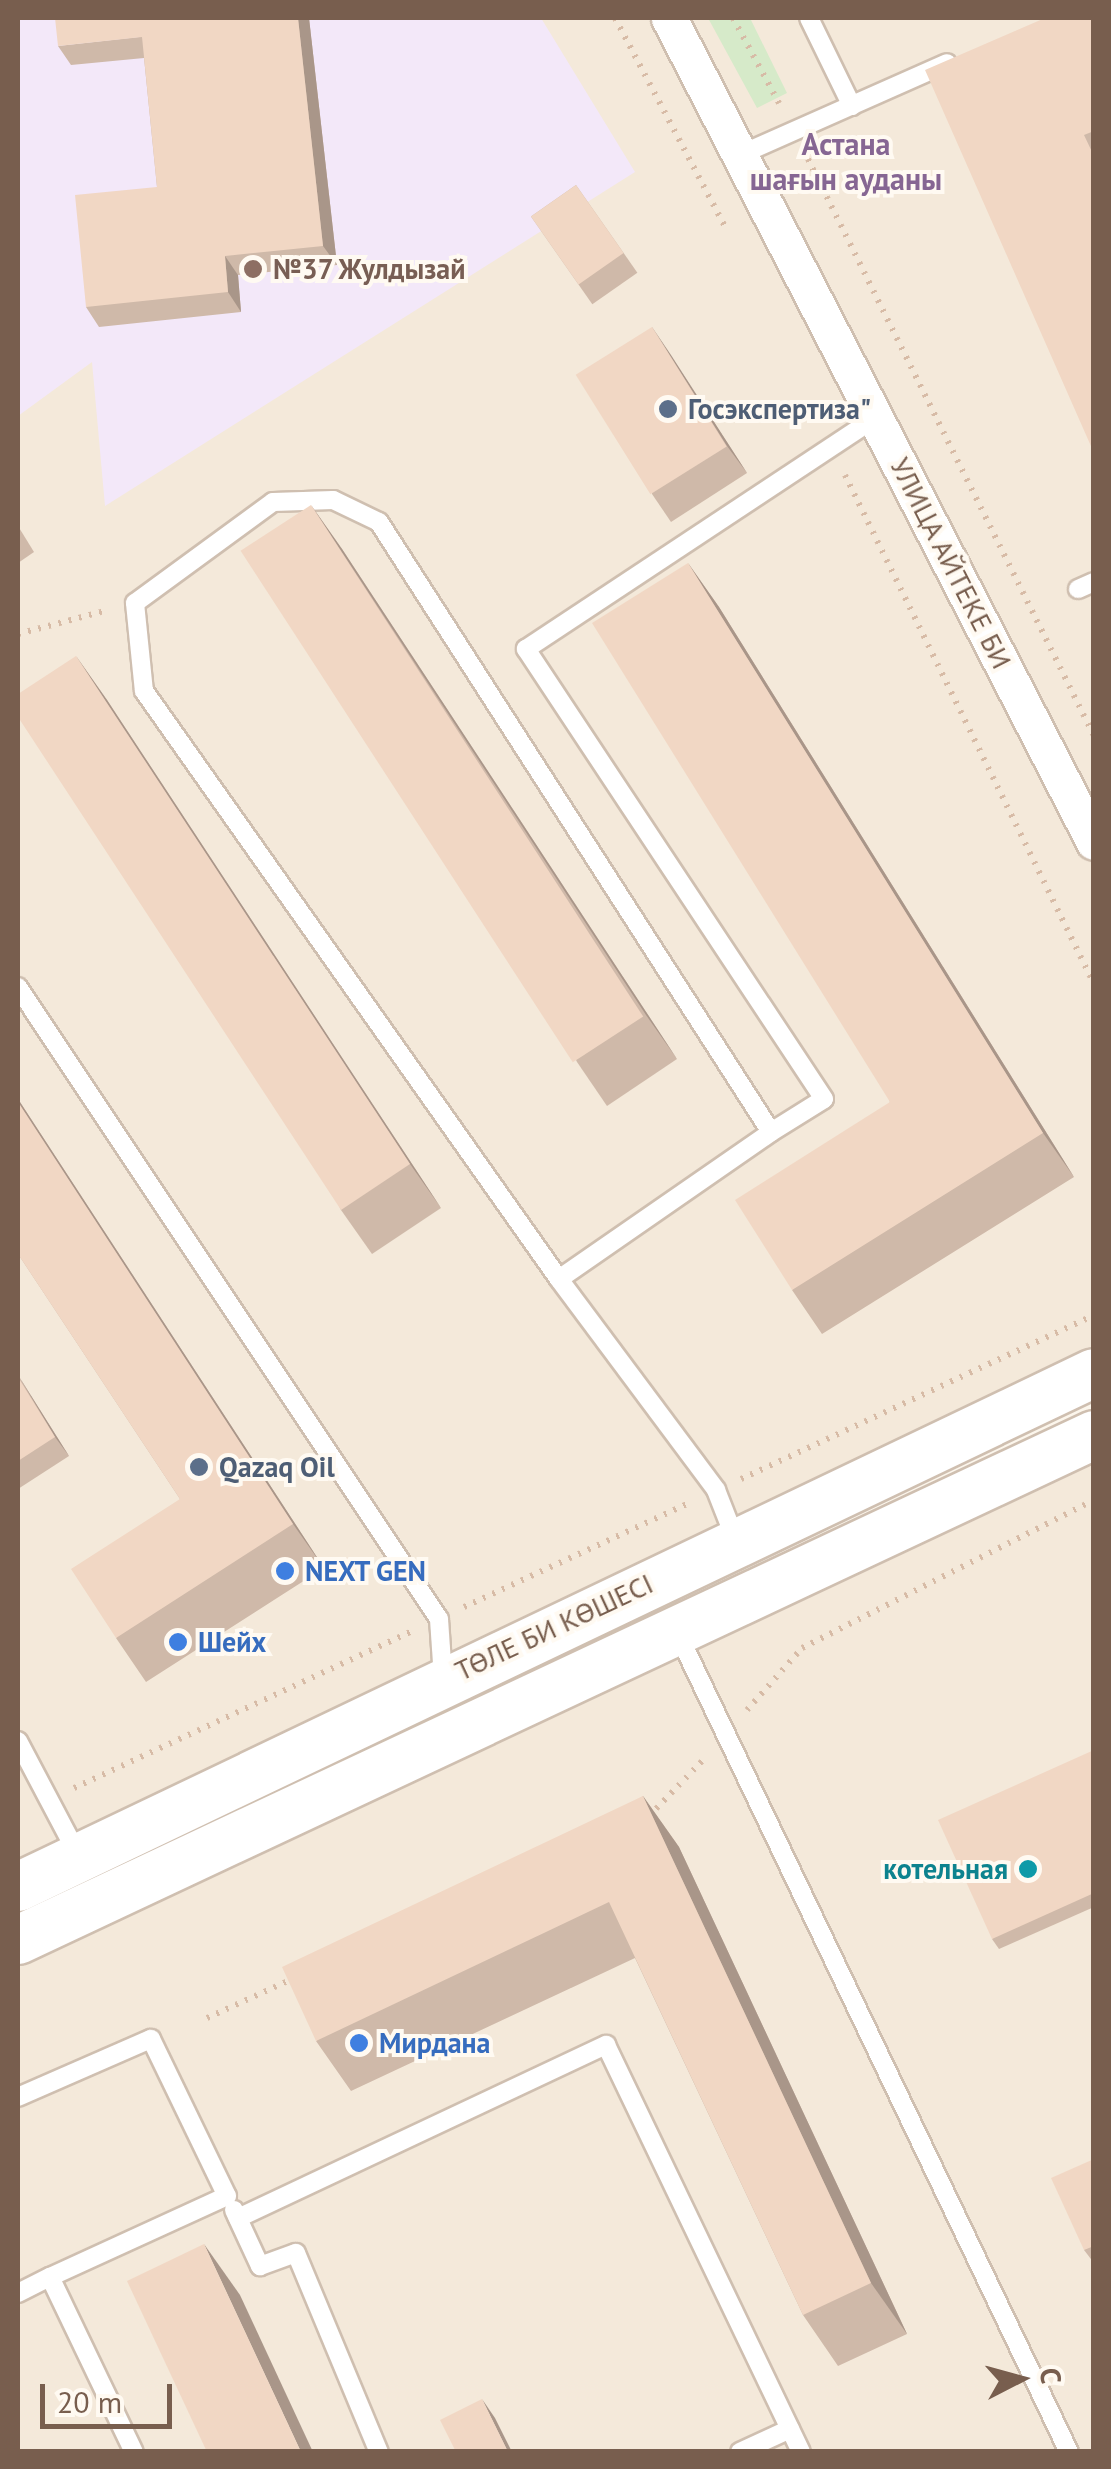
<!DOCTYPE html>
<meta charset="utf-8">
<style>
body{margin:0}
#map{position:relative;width:1111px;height:2469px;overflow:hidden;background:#fcf6ec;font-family:"PT Sans",sans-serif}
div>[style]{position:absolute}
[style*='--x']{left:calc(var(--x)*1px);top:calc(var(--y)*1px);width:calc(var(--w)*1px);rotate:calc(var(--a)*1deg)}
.residential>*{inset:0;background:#f4e9da}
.education>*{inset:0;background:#f3e8f9}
.green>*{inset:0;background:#d6eac9}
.path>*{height:6px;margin-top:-3px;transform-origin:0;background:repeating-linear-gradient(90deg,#d7bba6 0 2.5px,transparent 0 10.5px)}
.roads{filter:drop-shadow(2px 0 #cfbfb0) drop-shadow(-2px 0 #cfbfb0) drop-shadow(0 2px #cfbfb0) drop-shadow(0 -2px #cfbfb0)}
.lane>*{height:18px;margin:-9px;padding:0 9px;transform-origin:9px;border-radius:9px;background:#fff}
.street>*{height:35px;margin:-17.5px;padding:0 17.5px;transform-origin:17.5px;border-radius:17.5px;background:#fff}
.secondary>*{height:48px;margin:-24px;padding:0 24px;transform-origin:24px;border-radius:24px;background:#fff}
.wall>*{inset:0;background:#cfb9a9;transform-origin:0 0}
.shaded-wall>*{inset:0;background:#a99689}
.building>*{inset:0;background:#f1d7c4;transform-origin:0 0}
.dots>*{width:28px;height:28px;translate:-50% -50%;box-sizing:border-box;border:5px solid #fffaf2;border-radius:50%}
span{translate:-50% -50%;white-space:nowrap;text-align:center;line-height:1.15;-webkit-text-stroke:8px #fffaf2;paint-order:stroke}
.education-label{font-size:28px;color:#785e54;font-weight:700}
.left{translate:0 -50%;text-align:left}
.service-label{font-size:28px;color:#4e5e75;font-weight:700}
.street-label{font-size:28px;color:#785e4e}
.shop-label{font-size:28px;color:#366cbe;font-weight:700}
.culture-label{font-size:28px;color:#0d838f;font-weight:700}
.right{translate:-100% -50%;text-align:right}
.neighbourhood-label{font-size:30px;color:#866693;font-weight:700}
.frame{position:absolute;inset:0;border:20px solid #785e4e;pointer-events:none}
.north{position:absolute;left:971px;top:2329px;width:100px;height:100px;-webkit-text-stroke:8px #fffaf2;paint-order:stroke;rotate:84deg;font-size:28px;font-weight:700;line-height:40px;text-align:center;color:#785e4e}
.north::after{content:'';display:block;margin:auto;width:35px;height:45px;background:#785e4e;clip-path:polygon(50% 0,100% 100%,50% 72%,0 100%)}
.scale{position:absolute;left:40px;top:2384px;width:132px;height:45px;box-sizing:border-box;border:5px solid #785e4e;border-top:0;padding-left:12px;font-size:30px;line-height:35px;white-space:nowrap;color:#785e4e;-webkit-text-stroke:8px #fffaf2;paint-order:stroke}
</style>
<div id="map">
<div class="residential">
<i style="clip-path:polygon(18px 18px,1094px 18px,1093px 1373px,18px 1887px)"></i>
<i style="clip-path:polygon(1093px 1435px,1093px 2451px,18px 2451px,18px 1940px)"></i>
</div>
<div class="education">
<i style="clip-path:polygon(18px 18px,541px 18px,635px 172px,105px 506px,92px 362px,18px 416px)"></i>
</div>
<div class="green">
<i style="clip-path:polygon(708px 18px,750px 18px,787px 93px,757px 108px)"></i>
</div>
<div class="path">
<i style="--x:615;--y:18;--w:236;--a:62.2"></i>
<i style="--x:733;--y:18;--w:97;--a:61.6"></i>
<i style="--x:808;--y:159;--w:644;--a:63.63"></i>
<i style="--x:845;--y:475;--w:567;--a:63.93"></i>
<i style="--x:18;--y:634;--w:93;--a:-14.9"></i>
<i style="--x:741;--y:1479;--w:389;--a:-24.9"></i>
<i style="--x:464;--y:1607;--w:248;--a:-24.8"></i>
<i style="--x:747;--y:1710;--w:83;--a:-48.4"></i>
<i style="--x:802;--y:1648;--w:327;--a:-26.9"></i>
<i style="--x:74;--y:1788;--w:373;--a:-24.9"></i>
<i style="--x:649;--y:1816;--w:82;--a:-46"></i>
<i style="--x:207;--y:2018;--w:94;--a:-24.6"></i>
</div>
<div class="roads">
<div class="lane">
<i style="--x:809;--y:18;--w:98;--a:64"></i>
<i style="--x:742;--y:154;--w:224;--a:-23.9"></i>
<i style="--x:1078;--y:589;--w:17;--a:-24"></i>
<i style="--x:18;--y:987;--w:759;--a:56.33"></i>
<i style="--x:439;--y:1619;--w:59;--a:86.1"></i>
<i style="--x:771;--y:1132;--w:62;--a:-31.9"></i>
<i style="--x:824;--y:1099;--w:540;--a:-123.51"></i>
<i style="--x:526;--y:649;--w:420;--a:-33.5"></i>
<i style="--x:559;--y:1279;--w:258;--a:-34.7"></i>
<i style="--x:771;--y:1132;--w:725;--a:-122.73"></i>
<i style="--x:379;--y:522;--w:51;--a:-154.4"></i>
<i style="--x:333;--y:500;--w:60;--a:178.1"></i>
<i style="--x:273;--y:502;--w:171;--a:143.8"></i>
<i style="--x:135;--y:603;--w:88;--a:84.2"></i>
<i style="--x:144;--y:691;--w:720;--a:54.79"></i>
<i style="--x:559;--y:1279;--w:263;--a:53.3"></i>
<i style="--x:716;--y:1490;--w:55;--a:68.6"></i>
<i style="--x:677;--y:1632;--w:909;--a:64.45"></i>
<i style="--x:18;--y:1741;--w:129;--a:62.2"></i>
<i style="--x:18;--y:2097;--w:145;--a:-23.6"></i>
<i style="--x:151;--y:2039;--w:174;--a:64.2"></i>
<i style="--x:227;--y:2196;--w:195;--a:155.4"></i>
<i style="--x:50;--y:2277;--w:194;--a:64.4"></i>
<i style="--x:234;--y:2210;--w:62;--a:65.1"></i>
<i style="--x:260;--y:2266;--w:38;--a:-20"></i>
<i style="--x:296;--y:2253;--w:216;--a:67.4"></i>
<i style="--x:238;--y:2218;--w:407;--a:-25.2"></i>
<i style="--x:606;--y:2045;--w:451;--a:64.4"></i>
<i style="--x:18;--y:2293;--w:36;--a:-27"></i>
<i style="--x:740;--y:2452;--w:55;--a:-24.7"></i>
</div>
<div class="street">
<i style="--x:669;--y:18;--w:927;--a:62.72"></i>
</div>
<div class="secondary">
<i style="--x:18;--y:1887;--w:1192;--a:-25.53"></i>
<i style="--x:18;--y:1940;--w:1189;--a:-25.14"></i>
</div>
</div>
<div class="wall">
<i style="clip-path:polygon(309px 18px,337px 265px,238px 275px,241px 312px,99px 327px,86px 307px,157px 187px,144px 58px,71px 65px,58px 46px)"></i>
<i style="clip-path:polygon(1045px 18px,1094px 18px,1094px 453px)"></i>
<i style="left:576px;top:185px;width:107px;height:55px;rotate:55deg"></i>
<i style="clip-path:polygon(652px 327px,747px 473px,671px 522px,652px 494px)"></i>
<i style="clip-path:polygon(311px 505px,342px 549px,677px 1059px,607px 1106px,577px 1062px)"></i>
<i style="clip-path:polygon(18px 526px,34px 552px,18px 563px)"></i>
<i style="clip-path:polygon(688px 563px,719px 607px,1074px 1177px,822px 1334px,792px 1290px,890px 1102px)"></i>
<i style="clip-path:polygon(76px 656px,107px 700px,441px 1208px,372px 1254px,341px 1210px)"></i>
<i style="clip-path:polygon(18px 1099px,324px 1568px,146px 1682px,116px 1638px,180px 1499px,18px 1254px)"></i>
<i style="clip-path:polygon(18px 1375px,69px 1456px,18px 1489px)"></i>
<i style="clip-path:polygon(1094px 1750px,1094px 1907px,999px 1949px,992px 1939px)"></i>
<i style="clip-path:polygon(643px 1796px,679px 1847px,907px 2334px,838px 2366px,803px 2315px,635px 1958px,351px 2091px,316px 2041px)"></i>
<i style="clip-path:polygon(1094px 2159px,1094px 2263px,1084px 2250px)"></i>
</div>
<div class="shaded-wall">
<i style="clip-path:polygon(298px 18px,309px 18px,337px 265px,323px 246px)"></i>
<i style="clip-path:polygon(225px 256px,238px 275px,241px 312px,228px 292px)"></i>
<i style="clip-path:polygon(652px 327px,671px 355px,747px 473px,727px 446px)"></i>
<i style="clip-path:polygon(311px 505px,342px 549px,677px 1059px,646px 1015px)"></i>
<i style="clip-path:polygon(688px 563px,719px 607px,1074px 1177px,1043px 1133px)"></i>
<i style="clip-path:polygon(76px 656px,107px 700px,441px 1208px,410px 1164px)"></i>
<i style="clip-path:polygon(18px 1099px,324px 1568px,293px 1524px,18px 1102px)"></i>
<i style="clip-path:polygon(18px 1375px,69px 1456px,55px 1437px)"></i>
<i style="clip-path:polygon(643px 1796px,679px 1847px,907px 2334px,871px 2283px)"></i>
<i style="clip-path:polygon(204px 2244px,240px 2295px,313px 2452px,301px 2452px)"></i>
<i style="clip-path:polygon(482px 2399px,495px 2418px,512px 2452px,508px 2452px)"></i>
</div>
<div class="building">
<i style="clip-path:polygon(55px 18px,298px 18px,323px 246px,225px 256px,228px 292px,86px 307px,75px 195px,157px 187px,142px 37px,58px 46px)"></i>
<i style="clip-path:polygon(1045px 18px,1094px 18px,1094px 131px,1084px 135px,1094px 156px,1094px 453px,925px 70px)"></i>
<i style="left:576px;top:185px;width:83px;height:55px;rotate:55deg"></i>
<i style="left:652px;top:327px;width:141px;height:90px;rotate:58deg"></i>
<i style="left:311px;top:505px;width:610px;height:84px;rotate:57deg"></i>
<i style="clip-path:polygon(688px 563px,1043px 1133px,792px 1290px,735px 1200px,890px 1102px,592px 623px)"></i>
<i style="clip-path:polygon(76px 656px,410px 1164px,341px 1210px,18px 717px,18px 694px)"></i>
<i style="clip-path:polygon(18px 1102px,293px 1524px,116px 1638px,71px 1569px,180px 1499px,18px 1254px)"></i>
<i style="clip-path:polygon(18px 1377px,55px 1437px,18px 1461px)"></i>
<i style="clip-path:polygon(1094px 1750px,1094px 1893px,992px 1939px,938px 1820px)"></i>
<i style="clip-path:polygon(643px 1796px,871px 2283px,803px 2315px,609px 1902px,316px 2041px,282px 1967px)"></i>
<i style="clip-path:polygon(1094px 2159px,1094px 2246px,1084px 2250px,1051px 2178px)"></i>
<i style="clip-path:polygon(204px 2244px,301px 2452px,207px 2452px,127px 2281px)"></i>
<i style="clip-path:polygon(482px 2399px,508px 2452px,456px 2452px,440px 2420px)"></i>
</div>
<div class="dots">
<i style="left:253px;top:269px;background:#8d6e63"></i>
<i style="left:668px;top:409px;background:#5c6f8a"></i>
<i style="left:199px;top:1467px;background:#5c6f8a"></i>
<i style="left:285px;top:1571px;background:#3f7fe0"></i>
<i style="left:178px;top:1642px;background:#3f7fe0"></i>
<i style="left:1028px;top:1869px;background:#0f9aa8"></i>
<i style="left:359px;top:2043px;background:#3f7fe0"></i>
</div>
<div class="education-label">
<span class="left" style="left:273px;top:269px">№37 Жулдызай</span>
</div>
<div class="service-label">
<span class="left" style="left:688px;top:409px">Госэкспертиза"</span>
<span class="left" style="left:219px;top:1467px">Qazaq Oil</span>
</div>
<div class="street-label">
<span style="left:951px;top:563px;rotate:63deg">УЛИЦА АЙТЕКЕ БИ</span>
<span style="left:554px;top:1627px;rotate:-25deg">ТӨЛЕ БИ КӨШЕСІ</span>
</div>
<div class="shop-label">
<span class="left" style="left:305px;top:1571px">NEXT GEN</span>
<span class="left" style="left:198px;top:1642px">Шейх</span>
<span class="left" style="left:379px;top:2043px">Мирдана</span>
</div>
<div class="culture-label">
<span class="right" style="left:1008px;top:1869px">котельная</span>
</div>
<div class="neighbourhood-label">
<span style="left:846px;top:161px">Астана<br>шағын ауданы</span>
</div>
<div class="frame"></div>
<div class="north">С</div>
<div class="scale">20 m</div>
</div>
